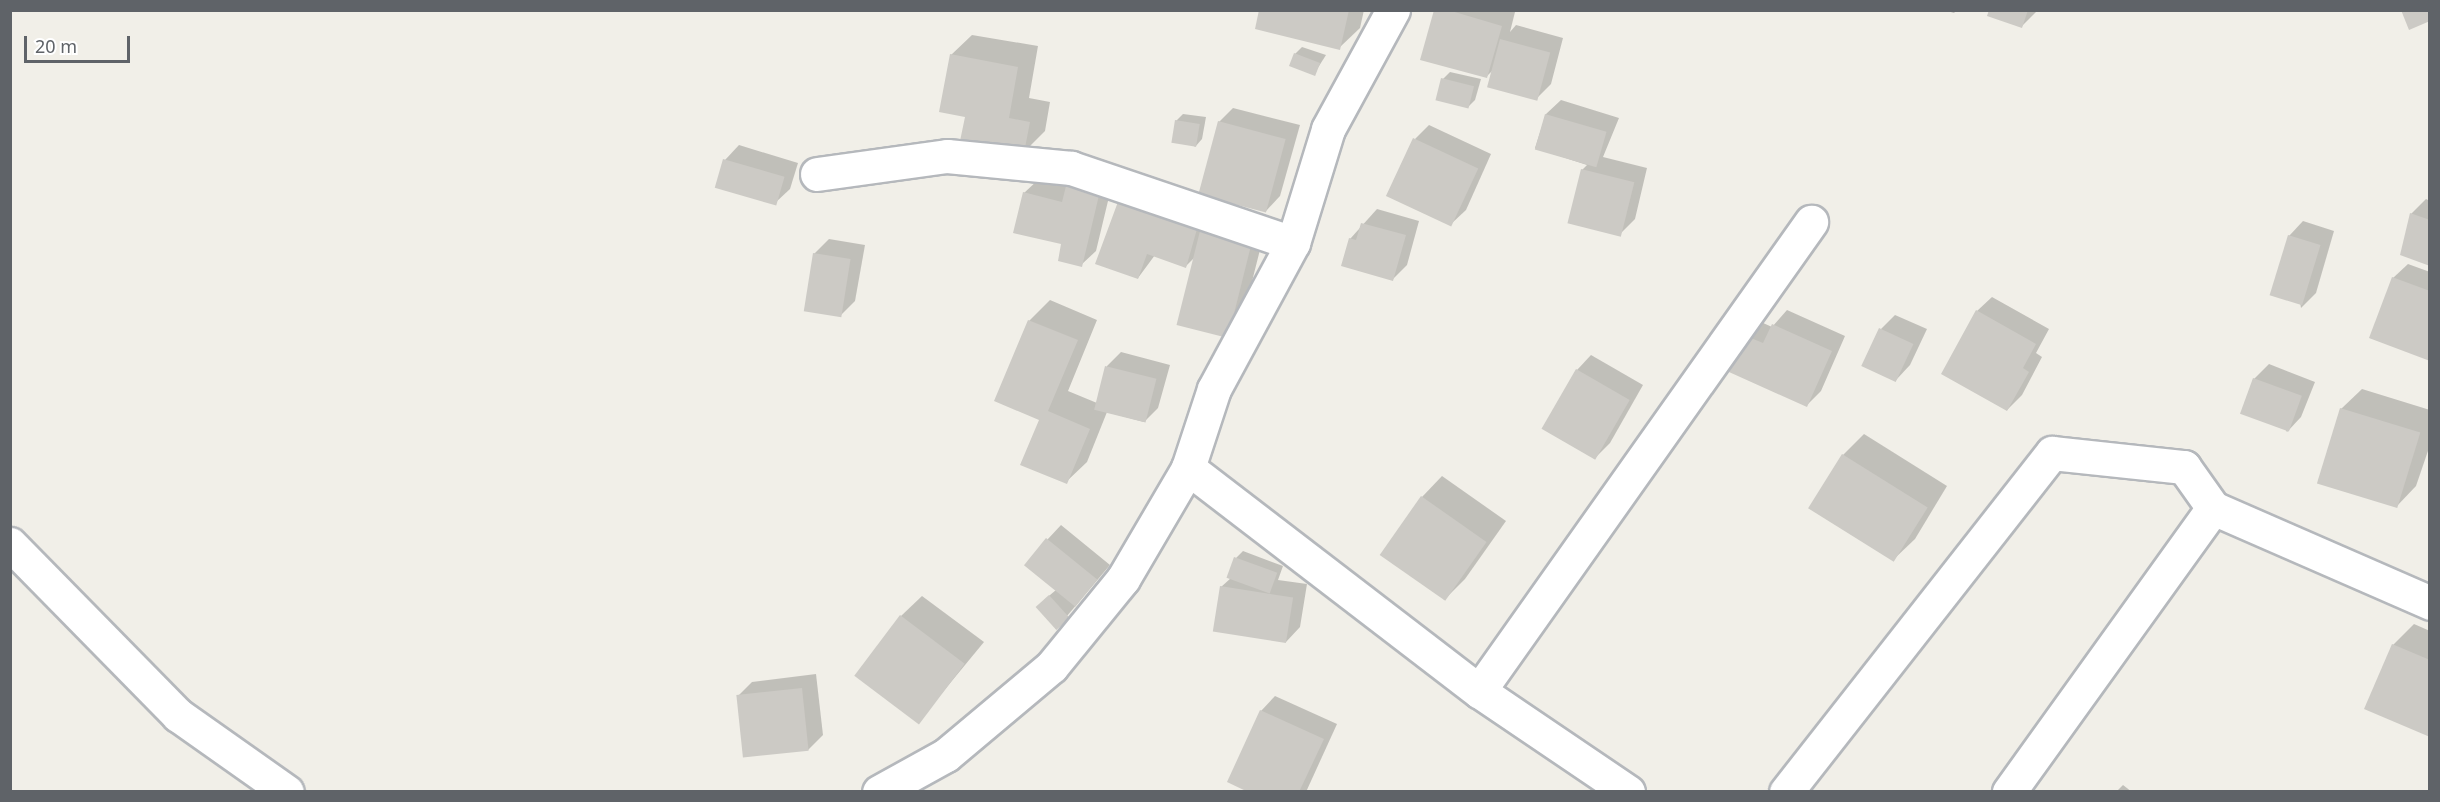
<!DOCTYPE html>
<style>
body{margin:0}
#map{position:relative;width:2440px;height:802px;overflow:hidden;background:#f1efe8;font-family:"Noto Sans",sans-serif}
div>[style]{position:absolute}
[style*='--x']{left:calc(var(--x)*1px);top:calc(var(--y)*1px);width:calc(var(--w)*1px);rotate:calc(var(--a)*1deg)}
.shadow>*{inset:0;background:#0003}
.building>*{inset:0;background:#cccac5;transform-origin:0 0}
.roads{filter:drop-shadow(2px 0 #b5b8bc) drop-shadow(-2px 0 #b5b8bc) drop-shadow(0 2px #b5b8bc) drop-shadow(0 -2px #b5b8bc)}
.minor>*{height:33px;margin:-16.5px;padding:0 16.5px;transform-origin:16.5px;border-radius:16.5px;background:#fff}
span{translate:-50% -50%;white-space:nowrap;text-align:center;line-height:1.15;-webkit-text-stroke:4.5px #fff;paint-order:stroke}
.frame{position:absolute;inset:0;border:12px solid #5f6368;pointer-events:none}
.scale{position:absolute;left:24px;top:36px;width:106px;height:27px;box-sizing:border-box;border:3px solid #5f6368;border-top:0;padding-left:8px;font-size:18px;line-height:21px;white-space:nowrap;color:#5f6368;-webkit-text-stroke:4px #fff;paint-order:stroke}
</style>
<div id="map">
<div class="shadow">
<i style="clip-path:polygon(1261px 10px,1364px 10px,1360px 28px,1339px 48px)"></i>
<i style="clip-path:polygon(1436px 10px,1512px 10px,1515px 12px,1510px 32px,1516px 25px,1563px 38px,1551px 84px,1537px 98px,1494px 69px,1487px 76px)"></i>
<i style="clip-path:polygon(1944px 10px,1957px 10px,1954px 13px)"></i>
<i style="clip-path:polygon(1991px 10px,2038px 10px,2022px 26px)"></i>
<i style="clip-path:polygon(972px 35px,1038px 46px,1029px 98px,1050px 102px,1045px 131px,1024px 152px,966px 116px,951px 55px)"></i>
<i style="clip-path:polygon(1302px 47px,1326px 55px,1314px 74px,1295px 54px)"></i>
<i style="clip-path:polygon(1450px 72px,1481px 79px,1475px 100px,1468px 107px,1443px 79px)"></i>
<i style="clip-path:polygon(1561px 100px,1619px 118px,1603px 157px,1647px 168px,1635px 219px,1620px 234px,1582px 170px,1587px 165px,1535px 148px,1546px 114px)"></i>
<i style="clip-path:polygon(1233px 108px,1300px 125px,1280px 196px,1266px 211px,1219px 122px)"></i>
<i style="clip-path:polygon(1183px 114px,1206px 117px,1202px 139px,1195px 147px,1176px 121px)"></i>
<i style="clip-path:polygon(1429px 125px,1491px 154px,1466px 210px,1451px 224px,1415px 139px)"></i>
<i style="clip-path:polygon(739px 145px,798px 163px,790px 189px,775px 203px,725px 160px)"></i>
<i style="clip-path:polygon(1114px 176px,1096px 251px,1081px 265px,1024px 193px,1039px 179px,1068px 186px)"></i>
<i style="clip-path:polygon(1135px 186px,1265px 230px,1242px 321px,1228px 335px,1194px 258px,1186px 266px,1155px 255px,1138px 278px)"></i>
<i style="clip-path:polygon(2426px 199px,2430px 201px,2430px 265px,2411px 214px)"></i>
<i style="clip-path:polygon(1377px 209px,1419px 221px,1407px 265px,1393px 279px,1350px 239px)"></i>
<i style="clip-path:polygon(2303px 221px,2334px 231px,2316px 293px,2301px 308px,2289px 236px)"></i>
<i style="clip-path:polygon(829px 239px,865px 245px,855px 301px,841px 315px,814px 254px)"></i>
<i style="clip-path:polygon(2408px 264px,2430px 272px,2430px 359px,2393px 278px)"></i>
<i style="clip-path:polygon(1992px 297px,2049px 329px,2036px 353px,2042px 357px,2022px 395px,2007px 410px,1977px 311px)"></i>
<i style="clip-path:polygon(1050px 300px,1097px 320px,1068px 391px,1097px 403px,1107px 366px,1121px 352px,1170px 365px,1158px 408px,1144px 422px,1107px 412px,1087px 462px,1066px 482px,1041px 419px,1029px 321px)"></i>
<i style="clip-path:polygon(1787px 310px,1845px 336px,1821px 391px,1807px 405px,1747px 337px,1761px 322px,1772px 327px)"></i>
<i style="clip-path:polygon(1895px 315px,1927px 329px,1910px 365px,1896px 380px,1881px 329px)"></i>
<i style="clip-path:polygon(1591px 355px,1643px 385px,1610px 443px,1595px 458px,1577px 370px)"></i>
<i style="clip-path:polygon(2269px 364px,2315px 382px,2301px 417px,2287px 432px,2254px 379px)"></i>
<i style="clip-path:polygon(2362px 389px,2430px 410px,2430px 445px,2416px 486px,2396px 507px,2341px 409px)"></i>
<i style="clip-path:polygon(1864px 434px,1947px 486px,1915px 539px,1894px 559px,1843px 455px)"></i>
<i style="clip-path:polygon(1442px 476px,1506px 521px,1465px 579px,1444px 600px,1422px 497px)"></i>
<i style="clip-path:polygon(1061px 525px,1110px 565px,1056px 629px,1044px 600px,1056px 590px,1047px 540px)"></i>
<i style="clip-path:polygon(1243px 551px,1283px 566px,1278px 580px,1307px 584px,1300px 627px,1286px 642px,1221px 587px,1231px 578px,1236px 558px)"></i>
<i style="clip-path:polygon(922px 596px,984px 642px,918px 722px,901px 616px)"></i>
<i style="clip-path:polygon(2414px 624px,2430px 631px,2430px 735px,2393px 645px)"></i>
<i style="clip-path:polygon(816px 674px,823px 735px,808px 750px,738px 696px,752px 682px)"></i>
<i style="clip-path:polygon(1275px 696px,1337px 724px,1306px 792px,1252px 792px,1261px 711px)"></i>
<i style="clip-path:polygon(2123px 785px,2132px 792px,2116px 792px)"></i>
</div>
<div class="building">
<i style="clip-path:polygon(1259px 10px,1349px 10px,1340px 50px,1255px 29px)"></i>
<i style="clip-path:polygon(1434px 10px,1448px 10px,1502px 26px,1487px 78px,1420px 60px)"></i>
<i style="clip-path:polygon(1989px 10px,2028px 10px,2022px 28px,1987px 16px)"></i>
<i style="clip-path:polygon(2401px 10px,2430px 10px,2430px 21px,2409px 30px)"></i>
<i style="left:1500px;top:39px;width:52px;height:50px;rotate:15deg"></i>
<i style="left:1294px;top:53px;width:28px;height:14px;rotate:21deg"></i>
<i style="clip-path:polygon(950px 54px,1018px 67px,1009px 118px,1030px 122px,1024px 153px,960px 141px,965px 117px,939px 112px)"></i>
<i style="left:1441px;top:78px;width:34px;height:23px;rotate:14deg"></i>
<i style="left:1545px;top:114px;width:64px;height:37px;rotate:16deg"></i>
<i style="left:1175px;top:120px;width:25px;height:23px;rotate:9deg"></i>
<i style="left:1218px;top:121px;width:70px;height:76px;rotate:15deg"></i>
<i style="left:1413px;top:138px;width:72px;height:64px;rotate:25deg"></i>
<i style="left:723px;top:159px;width:64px;height:30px;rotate:16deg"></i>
<i style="left:1581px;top:169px;width:55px;height:56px;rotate:14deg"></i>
<i style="clip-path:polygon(1067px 182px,1100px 191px,1082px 267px,1058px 261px,1061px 244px,1013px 233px,1023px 192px,1062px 202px)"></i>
<i style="clip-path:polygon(1119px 199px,1197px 229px,1186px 268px,1147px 254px,1138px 279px,1095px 264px)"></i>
<i style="clip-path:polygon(2410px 213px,2430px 220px,2430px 266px,2400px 255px)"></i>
<i style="clip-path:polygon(1361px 223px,1406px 235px,1393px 281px,1341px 266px,1349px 238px,1356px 240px)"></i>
<i style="left:1200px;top:231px;width:53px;height:97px;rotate:14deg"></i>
<i style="left:2288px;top:235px;width:34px;height:63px;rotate:17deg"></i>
<i style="left:813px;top:253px;width:38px;height:59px;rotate:9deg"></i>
<i style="clip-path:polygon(2392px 277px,2430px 291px,2430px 361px,2369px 338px)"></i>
<i style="clip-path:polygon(1976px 310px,2036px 344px,2023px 368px,2029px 372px,2007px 411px,1941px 374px)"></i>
<i style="clip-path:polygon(1028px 320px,1078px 340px,1048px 411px,1090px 429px,1067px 484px,1020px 465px,1039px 420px,994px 401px)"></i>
<i style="clip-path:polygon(1772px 324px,1832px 351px,1807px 407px,1729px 372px,1746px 336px,1763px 343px)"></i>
<i style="left:1879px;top:328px;width:38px;height:42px;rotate:25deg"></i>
<i style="left:1105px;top:366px;width:53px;height:45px;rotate:14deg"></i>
<i style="left:1576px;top:369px;width:62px;height:69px;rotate:30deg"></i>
<i style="left:2253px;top:378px;width:52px;height:38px;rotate:20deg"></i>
<i style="left:2340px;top:408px;width:84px;height:79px;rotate:17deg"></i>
<i style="left:1842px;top:454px;width:101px;height:64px;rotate:32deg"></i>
<i style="left:1421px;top:496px;width:80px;height:72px;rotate:35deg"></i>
<i style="left:1046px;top:538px;width:66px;height:35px;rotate:39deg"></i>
<i style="left:1234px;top:557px;width:46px;height:22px;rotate:20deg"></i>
<i style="left:1220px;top:586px;width:74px;height:46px;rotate:9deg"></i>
<i style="left:1049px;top:595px;width:31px;height:18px;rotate:48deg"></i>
<i style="left:900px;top:615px;width:81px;height:76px;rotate:37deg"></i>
<i style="clip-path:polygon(2392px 644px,2430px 660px,2430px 737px,2364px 709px)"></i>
<i style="left:802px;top:688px;width:63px;height:66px;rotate:84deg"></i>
<i style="clip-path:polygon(1260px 710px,1324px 739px,1299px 792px,1248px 792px,1227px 782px)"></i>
</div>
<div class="roads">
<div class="minor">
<i style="--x:817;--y:174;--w:131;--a:-7.9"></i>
<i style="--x:947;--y:156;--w:125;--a:5.5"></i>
<i style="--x:1071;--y:168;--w:234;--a:18.7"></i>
<i style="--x:1188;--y:468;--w:367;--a:37.5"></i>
<i style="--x:1479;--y:691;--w:180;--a:34.1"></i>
<i style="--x:2213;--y:508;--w:237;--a:23.6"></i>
<i style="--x:10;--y:544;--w:240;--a:45.5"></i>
<i style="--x:178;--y:715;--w:133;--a:35.2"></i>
<i style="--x:1479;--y:691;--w:575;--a:-54.71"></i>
<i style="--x:879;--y:792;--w:77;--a:-28.9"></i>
<i style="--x:946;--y:755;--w:138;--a:-40"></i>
<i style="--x:1052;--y:666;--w:112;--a:-50.8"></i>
<i style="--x:1123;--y:579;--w:129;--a:-59.6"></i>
<i style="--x:1188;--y:468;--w:83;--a:-71.8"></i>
<i style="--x:1214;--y:389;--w:166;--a:-61.6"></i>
<i style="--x:1293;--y:243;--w:119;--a:-72.9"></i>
<i style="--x:1328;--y:129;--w:136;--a:-61.4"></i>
<i style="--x:1786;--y:792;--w:431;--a:-51.9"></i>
<i style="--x:2052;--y:453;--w:133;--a:6.1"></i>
<i style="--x:2184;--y:467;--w:50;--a:54.7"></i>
<i style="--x:2213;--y:508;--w:350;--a:125.7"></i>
</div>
</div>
<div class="frame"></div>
<div class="scale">20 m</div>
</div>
